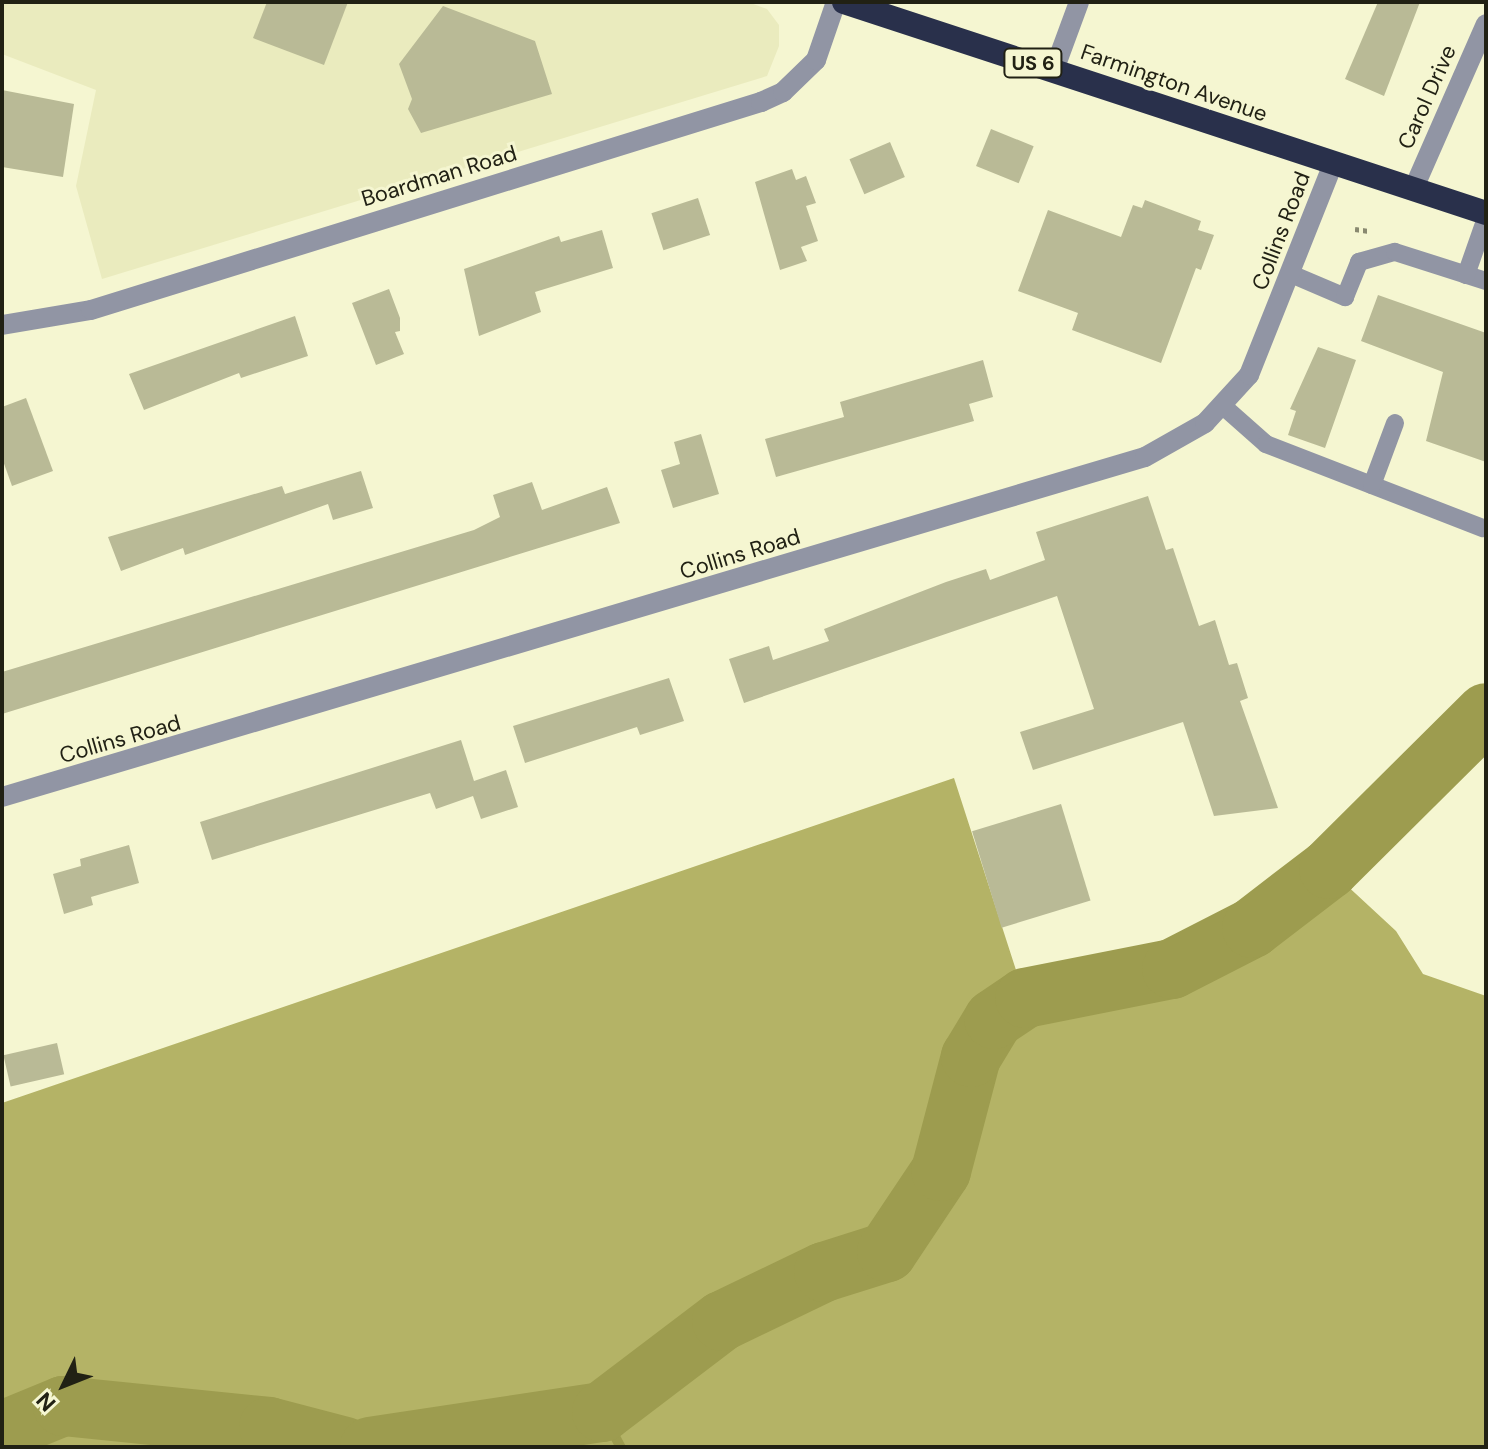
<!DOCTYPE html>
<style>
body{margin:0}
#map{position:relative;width:1488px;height:1449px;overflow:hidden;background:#f5f6d1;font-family:"DM Sans",sans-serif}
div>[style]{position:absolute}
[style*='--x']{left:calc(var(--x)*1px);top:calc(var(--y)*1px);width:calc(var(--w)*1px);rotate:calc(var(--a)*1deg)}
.built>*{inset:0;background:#eaebbe}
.forest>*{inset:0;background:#b4b366}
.stream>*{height:10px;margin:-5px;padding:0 5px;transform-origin:5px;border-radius:5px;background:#9d9c4f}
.river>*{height:60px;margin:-30px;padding:0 30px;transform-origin:30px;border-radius:30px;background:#9d9c4f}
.building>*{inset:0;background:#b9ba96;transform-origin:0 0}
.path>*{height:5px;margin-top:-2.5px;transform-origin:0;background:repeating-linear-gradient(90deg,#898970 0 4px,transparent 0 8px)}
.lane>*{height:18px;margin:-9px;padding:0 9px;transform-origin:9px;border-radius:9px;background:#9195a4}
.street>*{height:20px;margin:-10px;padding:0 10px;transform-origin:10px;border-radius:10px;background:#9195a4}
.highway>*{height:24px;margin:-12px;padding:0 12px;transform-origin:12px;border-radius:12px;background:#29304b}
span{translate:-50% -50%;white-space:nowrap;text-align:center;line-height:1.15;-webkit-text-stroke:6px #f5f6d1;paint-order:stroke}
.shield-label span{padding:2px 6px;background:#f5f6d1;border:2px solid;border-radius:6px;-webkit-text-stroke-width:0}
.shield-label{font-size:20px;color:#212114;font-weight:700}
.street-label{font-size:22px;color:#212114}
.frame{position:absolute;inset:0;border:4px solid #212114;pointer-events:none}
.north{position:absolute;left:24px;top:1345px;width:80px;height:80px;-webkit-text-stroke:6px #f5f6d1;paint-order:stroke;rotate:227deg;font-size:22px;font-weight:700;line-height:32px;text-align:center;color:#212114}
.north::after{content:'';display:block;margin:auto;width:28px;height:36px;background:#212114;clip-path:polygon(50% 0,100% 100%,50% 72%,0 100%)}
</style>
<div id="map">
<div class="built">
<i style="clip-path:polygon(2px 2px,748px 2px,767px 9px,779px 25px,779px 46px,767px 76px,102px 279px,76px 186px,96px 90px,2px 54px)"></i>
</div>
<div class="forest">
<i style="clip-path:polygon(954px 778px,1025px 998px,1172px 969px,1252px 928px,1329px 869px,1396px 931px,1423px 974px,1486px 996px,1486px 1447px,2px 1447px,2px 1103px)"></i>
</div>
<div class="stream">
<i style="--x:602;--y:1412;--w:40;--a:62"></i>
</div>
<div class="river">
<i style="--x:2;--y:1431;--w:66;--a:-22.3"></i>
<i style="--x:63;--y:1406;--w:207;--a:5.8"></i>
<i style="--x:269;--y:1427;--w:79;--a:14.7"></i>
<i style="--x:370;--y:1447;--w:235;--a:-8.6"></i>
<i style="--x:602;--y:1412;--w:151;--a:-37.2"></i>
<i style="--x:722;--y:1321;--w:113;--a:-25.7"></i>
<i style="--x:824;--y:1272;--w:66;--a:-17.6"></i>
<i style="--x:887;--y:1252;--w:97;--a:-56.3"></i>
<i style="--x:941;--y:1171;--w:118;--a:-75.3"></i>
<i style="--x:971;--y:1057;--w:44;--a:-58.8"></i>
<i style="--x:994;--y:1019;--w:37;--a:-34"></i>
<i style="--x:1025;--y:998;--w:150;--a:-11.2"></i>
<i style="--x:1172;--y:969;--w:90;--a:-27.1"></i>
<i style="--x:1252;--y:928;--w:97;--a:-37.5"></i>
<i style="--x:1329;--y:869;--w:221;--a:-44.8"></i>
</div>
<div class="building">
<i style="clip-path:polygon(267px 2px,348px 2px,324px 65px,253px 38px)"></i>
<i style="clip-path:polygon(1378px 2px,1420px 2px,1384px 96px,1345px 79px)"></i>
<i style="clip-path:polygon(443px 6px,535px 41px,552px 94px,421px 133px,408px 109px,412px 99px,399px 64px)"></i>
<i style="clip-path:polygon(2px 90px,74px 104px,63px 177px,2px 167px)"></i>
<i style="left:991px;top:129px;width:46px;height:40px;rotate:22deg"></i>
<i style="left:890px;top:142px;width:38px;height:44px;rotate:67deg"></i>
<i style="clip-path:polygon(792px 169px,796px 180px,806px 176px,816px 203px,806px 206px,818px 241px,801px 247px,807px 261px,780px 270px,755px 182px)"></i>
<i style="left:698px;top:198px;width:39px;height:49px;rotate:72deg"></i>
<i style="clip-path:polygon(1145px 200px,1201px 221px,1198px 230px,1214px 235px,1201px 270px,1196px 268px,1161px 363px,1072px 330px,1078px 313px,1018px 291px,1048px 210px,1121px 237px,1133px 205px,1142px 208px)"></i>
<i style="clip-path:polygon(602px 230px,613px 268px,535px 292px,541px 312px,479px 336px,464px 269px,559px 236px,561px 242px)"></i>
<i style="clip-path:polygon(389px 289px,400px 318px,400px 331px,395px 332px,404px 354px,376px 365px,352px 303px)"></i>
<i style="clip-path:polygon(1378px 295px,1486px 333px,1486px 462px,1426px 441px,1443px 372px,1361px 341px)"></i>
<i style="clip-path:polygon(295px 316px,308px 356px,241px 378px,239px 373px,144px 410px,129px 374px)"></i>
<i style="clip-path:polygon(1318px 347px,1356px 360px,1325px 448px,1288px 435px,1296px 411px,1290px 409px)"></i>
<i style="clip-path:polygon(983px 360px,993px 397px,969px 404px,974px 421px,776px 477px,765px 439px,844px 417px,840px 402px)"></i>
<i style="clip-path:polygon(26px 398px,53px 471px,12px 486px,2px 458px,2px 407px)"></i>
<i style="clip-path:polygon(701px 434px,719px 494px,673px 508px,661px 470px,680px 464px,674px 442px)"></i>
<i style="clip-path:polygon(361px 471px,373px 508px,333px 520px,328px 504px,185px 555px,183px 548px,121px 571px,108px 537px,282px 486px,285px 494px)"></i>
<i style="clip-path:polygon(532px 482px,542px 510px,607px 487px,620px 523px,2px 714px,2px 672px,474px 530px,500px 517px,493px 495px)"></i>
<i style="clip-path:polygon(1148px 496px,1166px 550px,1173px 548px,1199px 626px,1215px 620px,1229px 665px,1237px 663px,1248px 698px,1240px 701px,1278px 808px,1214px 816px,1183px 722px,1033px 770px,1020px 732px,1094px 709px,1057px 596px,744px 703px,729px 659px,769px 646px,773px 660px,829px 641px,824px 629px,946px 582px,986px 569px,990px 580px,1045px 560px,1036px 532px)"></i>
<i style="clip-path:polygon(669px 678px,684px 721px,640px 735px,637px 727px,525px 763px,513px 726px)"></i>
<i style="clip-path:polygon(461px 740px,474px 781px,506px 770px,518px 807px,481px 819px,473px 796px,436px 809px,430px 793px,212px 860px,200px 822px)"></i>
<i style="left:1061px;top:804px;width:101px;height:93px;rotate:73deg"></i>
<i style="clip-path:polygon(129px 845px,139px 883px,91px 897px,93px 905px,64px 914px,53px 874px,81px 866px,80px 859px)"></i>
<i style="left:57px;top:1043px;width:32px;height:55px;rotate:77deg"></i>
</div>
<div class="path">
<i style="--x:1355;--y:229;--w:14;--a:8"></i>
</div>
<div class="lane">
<i style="--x:1291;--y:274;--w:59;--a:23.1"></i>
<i style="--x:1345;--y:297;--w:38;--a:-68"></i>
<i style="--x:1359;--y:262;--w:37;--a:-16"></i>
<i style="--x:1395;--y:252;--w:96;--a:17.7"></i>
<i style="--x:1466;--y:275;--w:60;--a:-70.7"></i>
<i style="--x:1223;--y:406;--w:57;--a:41.5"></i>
<i style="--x:1266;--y:444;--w:233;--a:21.2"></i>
<i style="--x:1372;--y:485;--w:66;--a:-69.6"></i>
</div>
<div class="street">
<i style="--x:1054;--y:70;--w:72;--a:-69.8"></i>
<i style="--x:1413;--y:190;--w:181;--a:-66.3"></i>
<i style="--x:2;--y:325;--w:90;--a:-9.6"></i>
<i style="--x:91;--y:310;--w:702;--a:-17.25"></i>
<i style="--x:761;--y:102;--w:24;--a:-24"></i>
<i style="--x:783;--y:92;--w:46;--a:-44.1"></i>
<i style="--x:816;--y:60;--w:61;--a:-71"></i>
<i style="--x:2;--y:797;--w:1192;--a:-16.57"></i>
<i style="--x:1145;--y:457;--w:69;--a:-29.5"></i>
<i style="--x:1205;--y:423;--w:65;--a:-47.5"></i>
<i style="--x:1249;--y:375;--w:227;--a:-68.3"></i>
</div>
<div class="highway">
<i style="--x:844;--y:2;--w:676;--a:18.19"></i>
</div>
<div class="shield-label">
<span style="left:1033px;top:63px">US 6</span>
</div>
<div class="street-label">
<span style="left:1174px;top:83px;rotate:19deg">Farmington Avenue</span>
<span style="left:1427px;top:97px;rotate:-66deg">Carol Drive</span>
<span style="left:439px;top:176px;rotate:-17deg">Boardman Road</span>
<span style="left:1281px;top:231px;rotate:-69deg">Collins Road</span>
<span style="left:740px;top:554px;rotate:-17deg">Collins Road</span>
<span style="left:120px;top:739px;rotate:-16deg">Collins Road</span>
</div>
<div class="frame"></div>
<div class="north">N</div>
</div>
